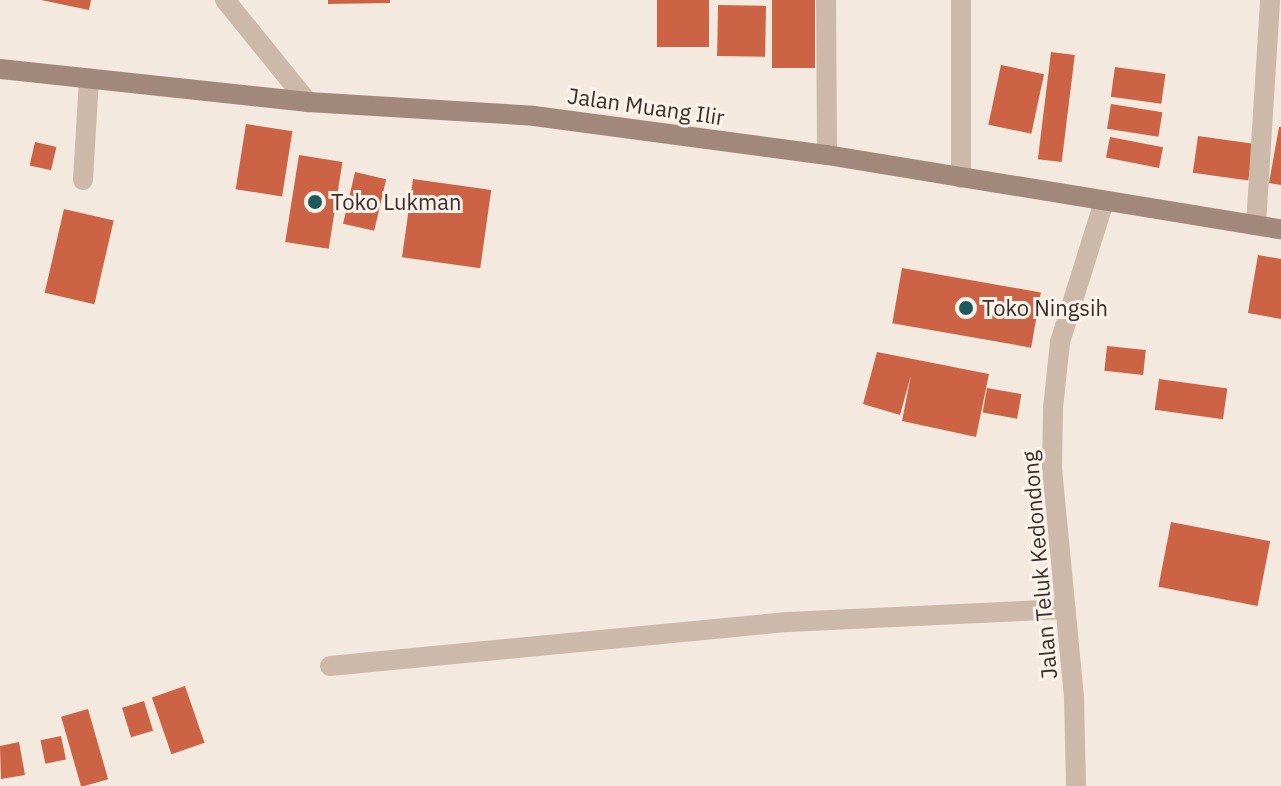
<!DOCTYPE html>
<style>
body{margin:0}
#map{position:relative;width:1281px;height:786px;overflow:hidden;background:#f4e9de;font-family:"IBM Plex Sans",sans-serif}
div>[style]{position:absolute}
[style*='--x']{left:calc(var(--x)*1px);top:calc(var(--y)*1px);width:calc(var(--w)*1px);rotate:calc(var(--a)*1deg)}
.building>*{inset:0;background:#cc6344;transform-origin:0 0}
.street>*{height:20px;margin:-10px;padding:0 10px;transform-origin:10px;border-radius:10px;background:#cdb9a9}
.secondary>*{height:20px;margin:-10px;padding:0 10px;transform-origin:10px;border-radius:10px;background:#a1887a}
.dots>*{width:22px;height:22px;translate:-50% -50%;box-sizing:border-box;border:4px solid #fbf3eb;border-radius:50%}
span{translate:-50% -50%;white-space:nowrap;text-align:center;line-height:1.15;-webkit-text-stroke:6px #fbf3eb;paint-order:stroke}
.street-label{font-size:22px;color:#3a2e29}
.poi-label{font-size:22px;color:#3a2e29}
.left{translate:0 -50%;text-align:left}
</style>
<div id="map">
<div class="building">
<i style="clip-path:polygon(41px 0,91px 0,89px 10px)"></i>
<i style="clip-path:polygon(328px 0,390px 0,390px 3px,328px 4px)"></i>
<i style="left:657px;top:0;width:52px;height:47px"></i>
<i style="left:772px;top:0;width:43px;height:68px"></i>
<i style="left:718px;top:5px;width:48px;height:51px;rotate:1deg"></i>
<i style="left:1051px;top:52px;width:24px;height:108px;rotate:7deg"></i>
<i style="left:1001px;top:65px;width:44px;height:61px;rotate:12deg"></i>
<i style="left:1115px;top:67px;width:51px;height:30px;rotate:8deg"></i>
<i style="left:1111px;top:104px;width:52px;height:25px;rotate:9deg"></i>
<i style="left:246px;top:124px;width:47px;height:66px;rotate:9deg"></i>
<i style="clip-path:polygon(1279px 127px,1281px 127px,1281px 185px,1269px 183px)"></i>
<i style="left:1198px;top:136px;width:56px;height:37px;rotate:8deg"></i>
<i style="left:1110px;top:137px;width:54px;height:21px;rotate:11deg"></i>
<i style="left:35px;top:142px;width:22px;height:24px;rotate:13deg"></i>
<i style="left:299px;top:155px;width:44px;height:88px;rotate:9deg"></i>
<i style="left:355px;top:172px;width:32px;height:53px;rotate:13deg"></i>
<i style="left:413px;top:179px;width:79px;height:79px;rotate:8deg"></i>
<i style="left:64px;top:209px;width:51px;height:86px;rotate:13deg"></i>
<i style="clip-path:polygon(1258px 255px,1281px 259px,1281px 319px,1248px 313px)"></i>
<i style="left:902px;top:268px;width:141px;height:56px;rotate:10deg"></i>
<i style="left:1107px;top:346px;width:39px;height:25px;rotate:6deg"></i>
<i style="clip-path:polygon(877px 352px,989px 374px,976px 437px,902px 421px,911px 375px,900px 415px,863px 404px)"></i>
<i style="left:1159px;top:379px;width:69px;height:31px;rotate:8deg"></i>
<i style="left:987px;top:388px;width:35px;height:25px;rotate:10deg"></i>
<i style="left:1171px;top:522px;width:101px;height:66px;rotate:11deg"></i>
<i style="left:185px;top:686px;width:60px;height:35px;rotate:71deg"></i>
<i style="left:144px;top:701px;width:31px;height:23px;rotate:73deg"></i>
<i style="left:88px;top:709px;width:73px;height:28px;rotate:74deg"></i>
<i style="left:61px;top:736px;width:24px;height:21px;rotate:78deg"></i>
<i style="clip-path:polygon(19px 742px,25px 775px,1px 779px,0 746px)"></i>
</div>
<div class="street">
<i style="--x:225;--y:0;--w:132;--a:50.9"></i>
<i style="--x:826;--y:0;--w:155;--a:89.6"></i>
<i style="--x:961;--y:0;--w:178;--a:90"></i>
<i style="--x:83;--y:180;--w:102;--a:-86.6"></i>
<i style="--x:1256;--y:225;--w:225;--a:-86.4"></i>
<i style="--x:330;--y:666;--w:460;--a:-5.5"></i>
<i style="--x:788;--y:622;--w:278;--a:-2.7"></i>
<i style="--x:1076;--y:786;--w:89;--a:-91.3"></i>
<i style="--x:1074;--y:697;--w:230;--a:-95.5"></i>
<i style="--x:1052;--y:468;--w:60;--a:-89"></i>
<i style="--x:1053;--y:408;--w:66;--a:-83.9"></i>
<i style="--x:1060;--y:342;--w:147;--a:-72.6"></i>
</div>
<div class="secondary">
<i style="--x:0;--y:69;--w:310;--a:6.1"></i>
<i style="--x:308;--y:102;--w:226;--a:3.5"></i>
<i style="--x:534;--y:116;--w:296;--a:7.6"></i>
<i style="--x:827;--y:155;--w:460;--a:9.3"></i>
</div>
<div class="dots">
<i style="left:315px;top:202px;background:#1c5a5e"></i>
<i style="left:966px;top:308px;background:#1c5a5e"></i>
</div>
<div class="street-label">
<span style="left:646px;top:106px;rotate:8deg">Jalan Muang Ilir</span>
<span style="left:1039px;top:565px;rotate:-95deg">Jalan Teluk Kedondong</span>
</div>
<div class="poi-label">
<span class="left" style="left:331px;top:202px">Toko Lukman</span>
<span class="left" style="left:982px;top:308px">Toko Ningsih</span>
</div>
</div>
